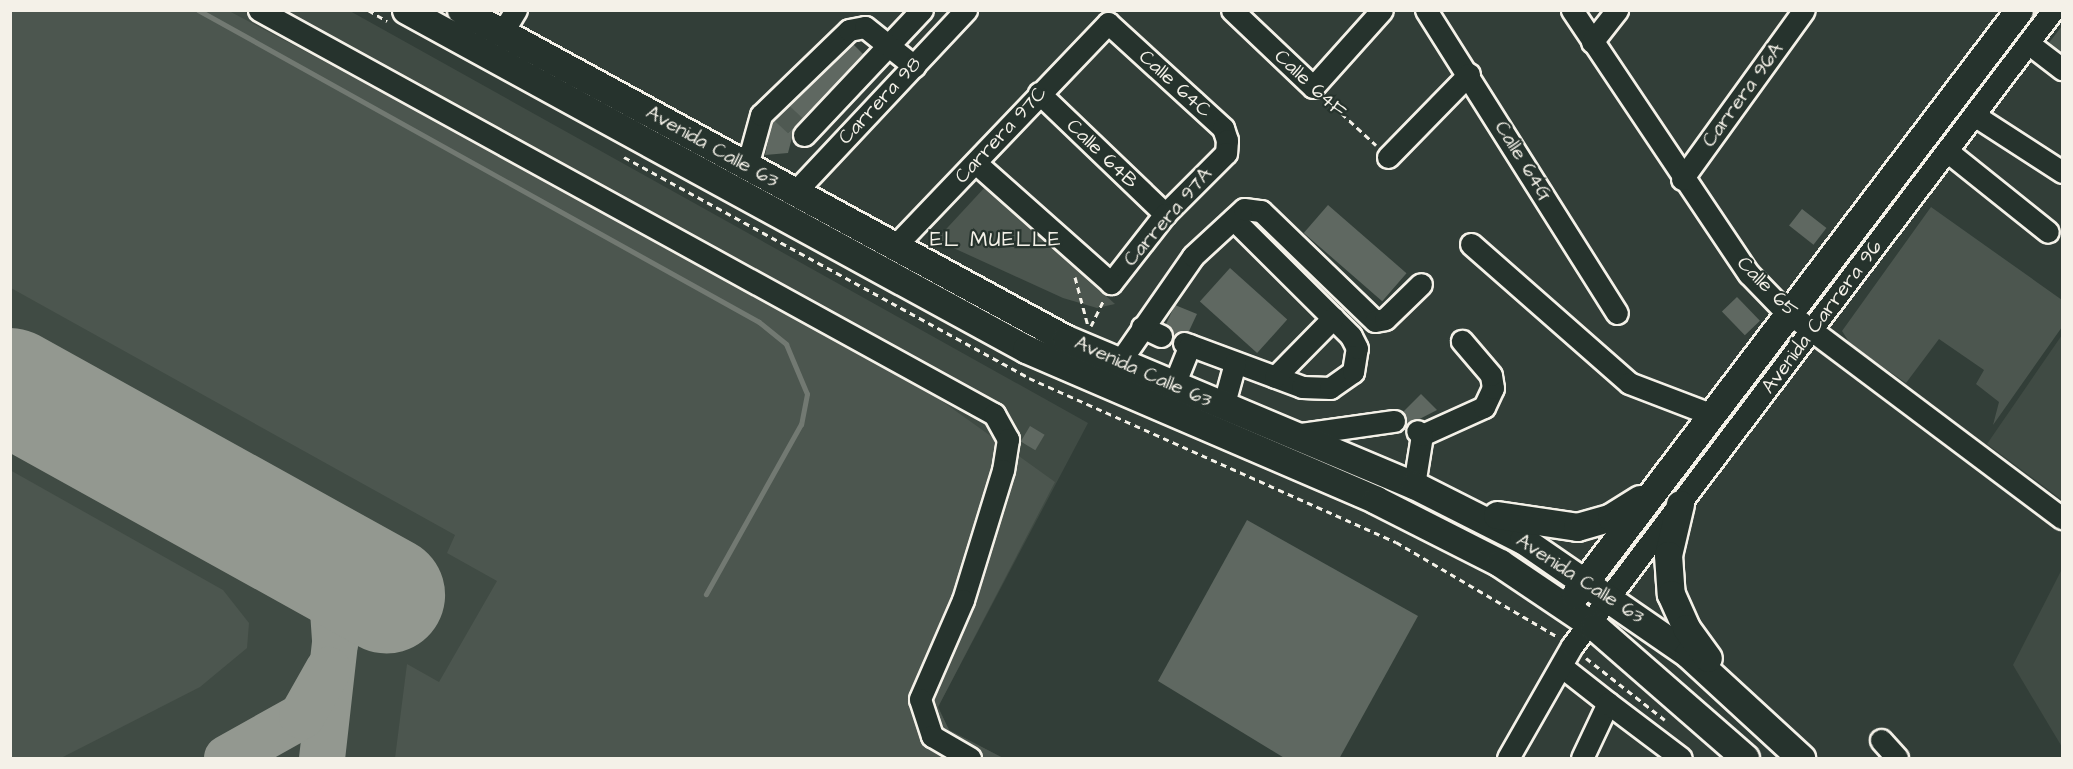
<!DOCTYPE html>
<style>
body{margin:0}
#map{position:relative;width:2073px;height:769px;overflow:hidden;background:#323e38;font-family:"Architects Daughter",sans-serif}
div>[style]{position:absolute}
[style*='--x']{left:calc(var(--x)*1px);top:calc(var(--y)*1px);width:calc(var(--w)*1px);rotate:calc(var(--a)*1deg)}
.built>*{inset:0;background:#404b44}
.green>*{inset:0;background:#4c564f}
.stream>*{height:5px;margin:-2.5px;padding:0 2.5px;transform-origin:2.5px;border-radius:2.5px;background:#727972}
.taxiway>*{height:46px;margin:-23px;padding:0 23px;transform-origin:23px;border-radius:23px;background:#939890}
.runway>*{height:117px;margin:-58.5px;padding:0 58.5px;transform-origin:58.5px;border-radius:58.5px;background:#939890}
.building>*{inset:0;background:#5f6861;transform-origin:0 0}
.minor-tunnel>*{height:21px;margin-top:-10.5px;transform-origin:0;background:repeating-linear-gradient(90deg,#4f5952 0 21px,transparent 0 31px)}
.path>*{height:3px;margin-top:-1.5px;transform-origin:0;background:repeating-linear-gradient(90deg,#f4f1e8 0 6px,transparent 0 10.5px)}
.roads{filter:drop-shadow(2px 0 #f4f1e8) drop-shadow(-2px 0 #f4f1e8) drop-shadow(0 2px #f4f1e8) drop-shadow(0 -2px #f4f1e8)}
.minor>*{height:21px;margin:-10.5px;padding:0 10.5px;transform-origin:10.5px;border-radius:10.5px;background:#26332d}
.major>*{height:27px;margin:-13.5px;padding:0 13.5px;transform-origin:13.5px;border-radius:13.5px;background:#26332d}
span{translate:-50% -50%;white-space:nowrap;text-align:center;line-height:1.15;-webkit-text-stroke:4.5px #26332d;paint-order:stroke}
.street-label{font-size:20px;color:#f4f1e8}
.neighbourhood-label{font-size:21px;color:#f4f1e8;letter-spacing:1.5px}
.frame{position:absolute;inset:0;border:12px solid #f4f1e8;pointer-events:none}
</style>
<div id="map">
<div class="built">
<i style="clip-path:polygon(10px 11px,350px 11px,1088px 423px,938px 707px,949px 730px,1003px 758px,11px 758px)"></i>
<i style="clip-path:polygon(2062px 335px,2062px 500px,1987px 444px)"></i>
<i style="clip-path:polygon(2062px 569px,2062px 747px,2013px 665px)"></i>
</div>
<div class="green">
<i style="clip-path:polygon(11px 11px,229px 11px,876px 354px,1055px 482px,938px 707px,949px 730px,1003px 758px,395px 758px,407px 664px,439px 682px,497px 581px,447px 553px,455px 535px,11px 288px)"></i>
<i style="clip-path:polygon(2062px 26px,2062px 54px,2048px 44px)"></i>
<i style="clip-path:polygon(986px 186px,1115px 304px,1097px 308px,1063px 298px,936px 240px)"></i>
<i style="clip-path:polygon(1931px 207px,2062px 300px,2062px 327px,1993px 425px,1999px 402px,1976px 384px,1984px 370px,1939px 339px,1906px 383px,1851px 345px,1842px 331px)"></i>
<i style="clip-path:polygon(10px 470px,223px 590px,249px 623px,247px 648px,200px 687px,61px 758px,11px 758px)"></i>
</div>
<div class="stream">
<i style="--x:198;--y:10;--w:642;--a:29.08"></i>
<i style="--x:759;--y:322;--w:35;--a:39"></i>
<i style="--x:786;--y:344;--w:54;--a:67.2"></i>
<i style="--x:807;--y:394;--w:31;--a:101"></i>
<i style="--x:801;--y:424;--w:195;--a:119.2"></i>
</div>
<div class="taxiway">
<i style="--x:277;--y:534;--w:56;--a:39.9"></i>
<i style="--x:320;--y:570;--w:43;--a:72.4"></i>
<i style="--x:333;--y:611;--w:32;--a:86"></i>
<i style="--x:335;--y:643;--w:116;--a:96.4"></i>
<i style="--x:227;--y:758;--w:86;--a:-29.2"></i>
<i style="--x:302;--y:716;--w:53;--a:-60.5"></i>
</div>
<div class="runway">
<i style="--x:10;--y:386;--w:430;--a:29"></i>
</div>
<div class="building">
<i style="clip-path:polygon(853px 44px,863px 54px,795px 126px,788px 153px,765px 155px,772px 122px)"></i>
<i style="left:1328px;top:205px;width:104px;height:37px;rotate:41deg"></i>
<i style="left:1802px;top:209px;width:31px;height:21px;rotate:38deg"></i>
<i style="left:1230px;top:268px;width:77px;height:45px;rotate:42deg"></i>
<i style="left:1737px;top:297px;width:33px;height:21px;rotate:46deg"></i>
<i style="clip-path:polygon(1175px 305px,1197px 314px,1189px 331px,1174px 336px,1166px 324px)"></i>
<i style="clip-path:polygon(1421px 394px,1437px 410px,1406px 426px,1403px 412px)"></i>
<i style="left:1030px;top:426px;width:17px;height:18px;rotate:31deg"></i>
<i style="clip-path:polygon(1247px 520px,1418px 616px,1339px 759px,1286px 759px,1158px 681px)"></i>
</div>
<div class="minor-tunnel">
<i style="--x:780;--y:111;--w:25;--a:43"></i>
</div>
<div class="path">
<i style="--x:368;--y:10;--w:22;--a:30"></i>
<i style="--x:1326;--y:99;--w:68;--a:42.6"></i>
<i style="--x:624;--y:157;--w:461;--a:28.6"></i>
<i style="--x:1029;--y:378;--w:402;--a:24.1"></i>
<i style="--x:1396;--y:542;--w:186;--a:30.4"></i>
<i style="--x:1075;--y:277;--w:51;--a:75.1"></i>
<i style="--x:1091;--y:326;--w:30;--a:-64"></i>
<i style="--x:1586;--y:658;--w:100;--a:38.1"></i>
</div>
<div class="roads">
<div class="minor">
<i style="--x:259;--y:10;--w:839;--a:28.8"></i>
<i style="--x:994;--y:414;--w:29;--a:61"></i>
<i style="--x:1008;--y:439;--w:31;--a:99"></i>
<i style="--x:1003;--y:470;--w:136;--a:107.1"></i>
<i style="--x:963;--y:600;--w:108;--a:113.5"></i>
<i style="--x:920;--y:699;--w:39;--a:72"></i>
<i style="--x:932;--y:736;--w:44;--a:30.1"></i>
<i style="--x:1232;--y:10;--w:112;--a:43.5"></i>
<i style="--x:1313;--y:87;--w:103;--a:-48.1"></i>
<i style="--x:1426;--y:10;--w:358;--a:57.8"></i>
<i style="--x:1572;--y:10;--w:318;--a:56.2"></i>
<i style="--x:1749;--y:274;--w:47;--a:45.9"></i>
<i style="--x:1782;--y:308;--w:350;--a:36.9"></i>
<i style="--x:502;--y:33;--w:27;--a:-59"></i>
<i style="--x:1592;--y:42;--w:41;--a:-52"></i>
<i style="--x:2028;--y:43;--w:43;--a:37.4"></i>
<i style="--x:1039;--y:93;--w:175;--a:43.8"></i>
<i style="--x:1974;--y:115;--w:105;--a:32.9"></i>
<i style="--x:804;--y:135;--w:172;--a:-46.7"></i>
<i style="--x:1947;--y:151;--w:129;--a:38.7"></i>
<i style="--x:1388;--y:157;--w:116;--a:-45.7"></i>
<i style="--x:747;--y:166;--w:53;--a:-74.6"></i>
<i style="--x:761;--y:115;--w:122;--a:-44"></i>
<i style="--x:849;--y:30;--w:16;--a:-11"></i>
<i style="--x:865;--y:27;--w:63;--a:38.5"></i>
<i style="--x:1682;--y:179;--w:208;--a:-54.2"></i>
<i style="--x:795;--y:192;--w:250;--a:-46.8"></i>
<i style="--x:1471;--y:244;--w:210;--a:41.3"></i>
<i style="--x:1629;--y:383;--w:90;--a:20.9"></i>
<i style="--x:894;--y:247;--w:310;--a:-46.3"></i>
<i style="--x:1108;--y:23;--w:156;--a:42.4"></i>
<i style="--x:1223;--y:128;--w:13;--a:72"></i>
<i style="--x:1227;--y:140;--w:13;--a:94"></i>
<i style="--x:1226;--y:153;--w:86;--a:135"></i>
<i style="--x:1165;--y:214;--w:88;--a:128"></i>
<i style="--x:1111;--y:283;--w:181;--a:-138.4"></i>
<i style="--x:1142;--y:327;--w:21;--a:25"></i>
<i style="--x:1184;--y:343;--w:126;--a:20.4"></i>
<i style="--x:1302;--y:387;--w:28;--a:2"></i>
<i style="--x:1330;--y:388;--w:28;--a:-35"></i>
<i style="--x:1353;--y:372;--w:24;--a:-81"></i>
<i style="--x:1357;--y:348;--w:13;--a:-117"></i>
<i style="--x:1351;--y:336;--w:166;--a:-135.2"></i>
<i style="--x:1118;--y:364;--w:131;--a:-55.2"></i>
<i style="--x:1193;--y:256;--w:69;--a:-42.7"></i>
<i style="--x:1244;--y:209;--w:17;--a:7"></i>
<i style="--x:1261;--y:211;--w:158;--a:44"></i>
<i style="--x:1375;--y:321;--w:10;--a:-11"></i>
<i style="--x:1385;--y:319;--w:50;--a:-44.2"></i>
<i style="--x:1275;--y:377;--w:83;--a:-45.5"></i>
<i style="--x:1173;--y:387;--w:45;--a:-68"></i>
<i style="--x:1223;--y:407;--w:46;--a:-74.7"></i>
<i style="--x:1294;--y:435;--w:101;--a:-8"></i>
<i style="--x:1422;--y:435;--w:68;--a:-24.3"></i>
<i style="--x:1484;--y:407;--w:21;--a:-65"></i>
<i style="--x:1493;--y:388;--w:13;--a:-99"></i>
<i style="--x:1491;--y:375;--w:45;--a:-130.5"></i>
<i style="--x:1414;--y:485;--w:51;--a:-80.9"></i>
<i style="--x:1422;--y:435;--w:6;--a:-141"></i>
<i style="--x:1561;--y:666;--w:60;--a:38.2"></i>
<i style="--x:1608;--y:703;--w:61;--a:115.3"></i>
<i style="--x:1608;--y:703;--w:91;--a:37"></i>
<i style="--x:1881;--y:740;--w:24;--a:48"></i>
<i style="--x:1508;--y:758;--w:129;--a:-60.3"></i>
<i style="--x:1572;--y:646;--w:797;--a:-52.9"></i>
</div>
<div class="major">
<i style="--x:406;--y:10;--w:707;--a:28.67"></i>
<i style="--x:1026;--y:349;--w:381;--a:23.3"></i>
<i style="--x:1376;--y:500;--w:139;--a:26.9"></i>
<i style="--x:1500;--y:563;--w:115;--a:34"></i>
<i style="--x:1595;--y:627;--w:199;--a:41.1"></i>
<i style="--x:461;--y:10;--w:689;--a:28.54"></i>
<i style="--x:1066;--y:339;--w:377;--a:22.8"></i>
<i style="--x:1414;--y:485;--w:122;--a:26.8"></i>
<i style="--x:1523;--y:540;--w:201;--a:34.6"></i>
<i style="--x:1688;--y:654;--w:154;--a:42.6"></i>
<i style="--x:1680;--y:504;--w:52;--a:103.2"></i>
<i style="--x:1668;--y:555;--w:39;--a:86"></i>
<i style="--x:1671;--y:594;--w:37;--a:66"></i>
<i style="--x:1686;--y:628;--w:37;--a:54"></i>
<i style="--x:1497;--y:515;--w:81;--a:8.5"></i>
<i style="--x:1577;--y:527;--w:35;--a:-16"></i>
<i style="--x:1611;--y:517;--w:34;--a:-32"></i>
<i style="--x:1575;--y:595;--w:734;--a:-52.8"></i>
</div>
</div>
<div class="street-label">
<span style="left:1175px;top:84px;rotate:42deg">Calle 64C</span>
<span style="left:1310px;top:84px;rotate:43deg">Calle 64F</span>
<span style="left:1743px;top:95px;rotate:-54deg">Carrera 96A</span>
<span style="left:880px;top:101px;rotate:-47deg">Carrera 98</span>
<span style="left:1001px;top:135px;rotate:-47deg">Carrera 97C</span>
<span style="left:712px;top:147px;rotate:29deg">Avenida Calle 63</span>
<span style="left:1102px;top:154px;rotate:44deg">Calle 64B</span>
<span style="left:1523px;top:161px;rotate:58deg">Calle 64G</span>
<span style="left:1168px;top:217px;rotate:-49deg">Carrera 97A</span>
<span style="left:1767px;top:287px;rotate:45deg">Calle 65</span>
<span style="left:1822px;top:317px;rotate:-53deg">Avenida Carrera 96</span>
<span style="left:1143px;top:372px;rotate:24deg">Avenida Calle 63</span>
<span style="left:1580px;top:579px;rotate:33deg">Avenida Calle 63</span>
</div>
<div class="neighbourhood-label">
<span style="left:996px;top:240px">EL MUELLE</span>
</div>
<div class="frame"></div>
</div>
